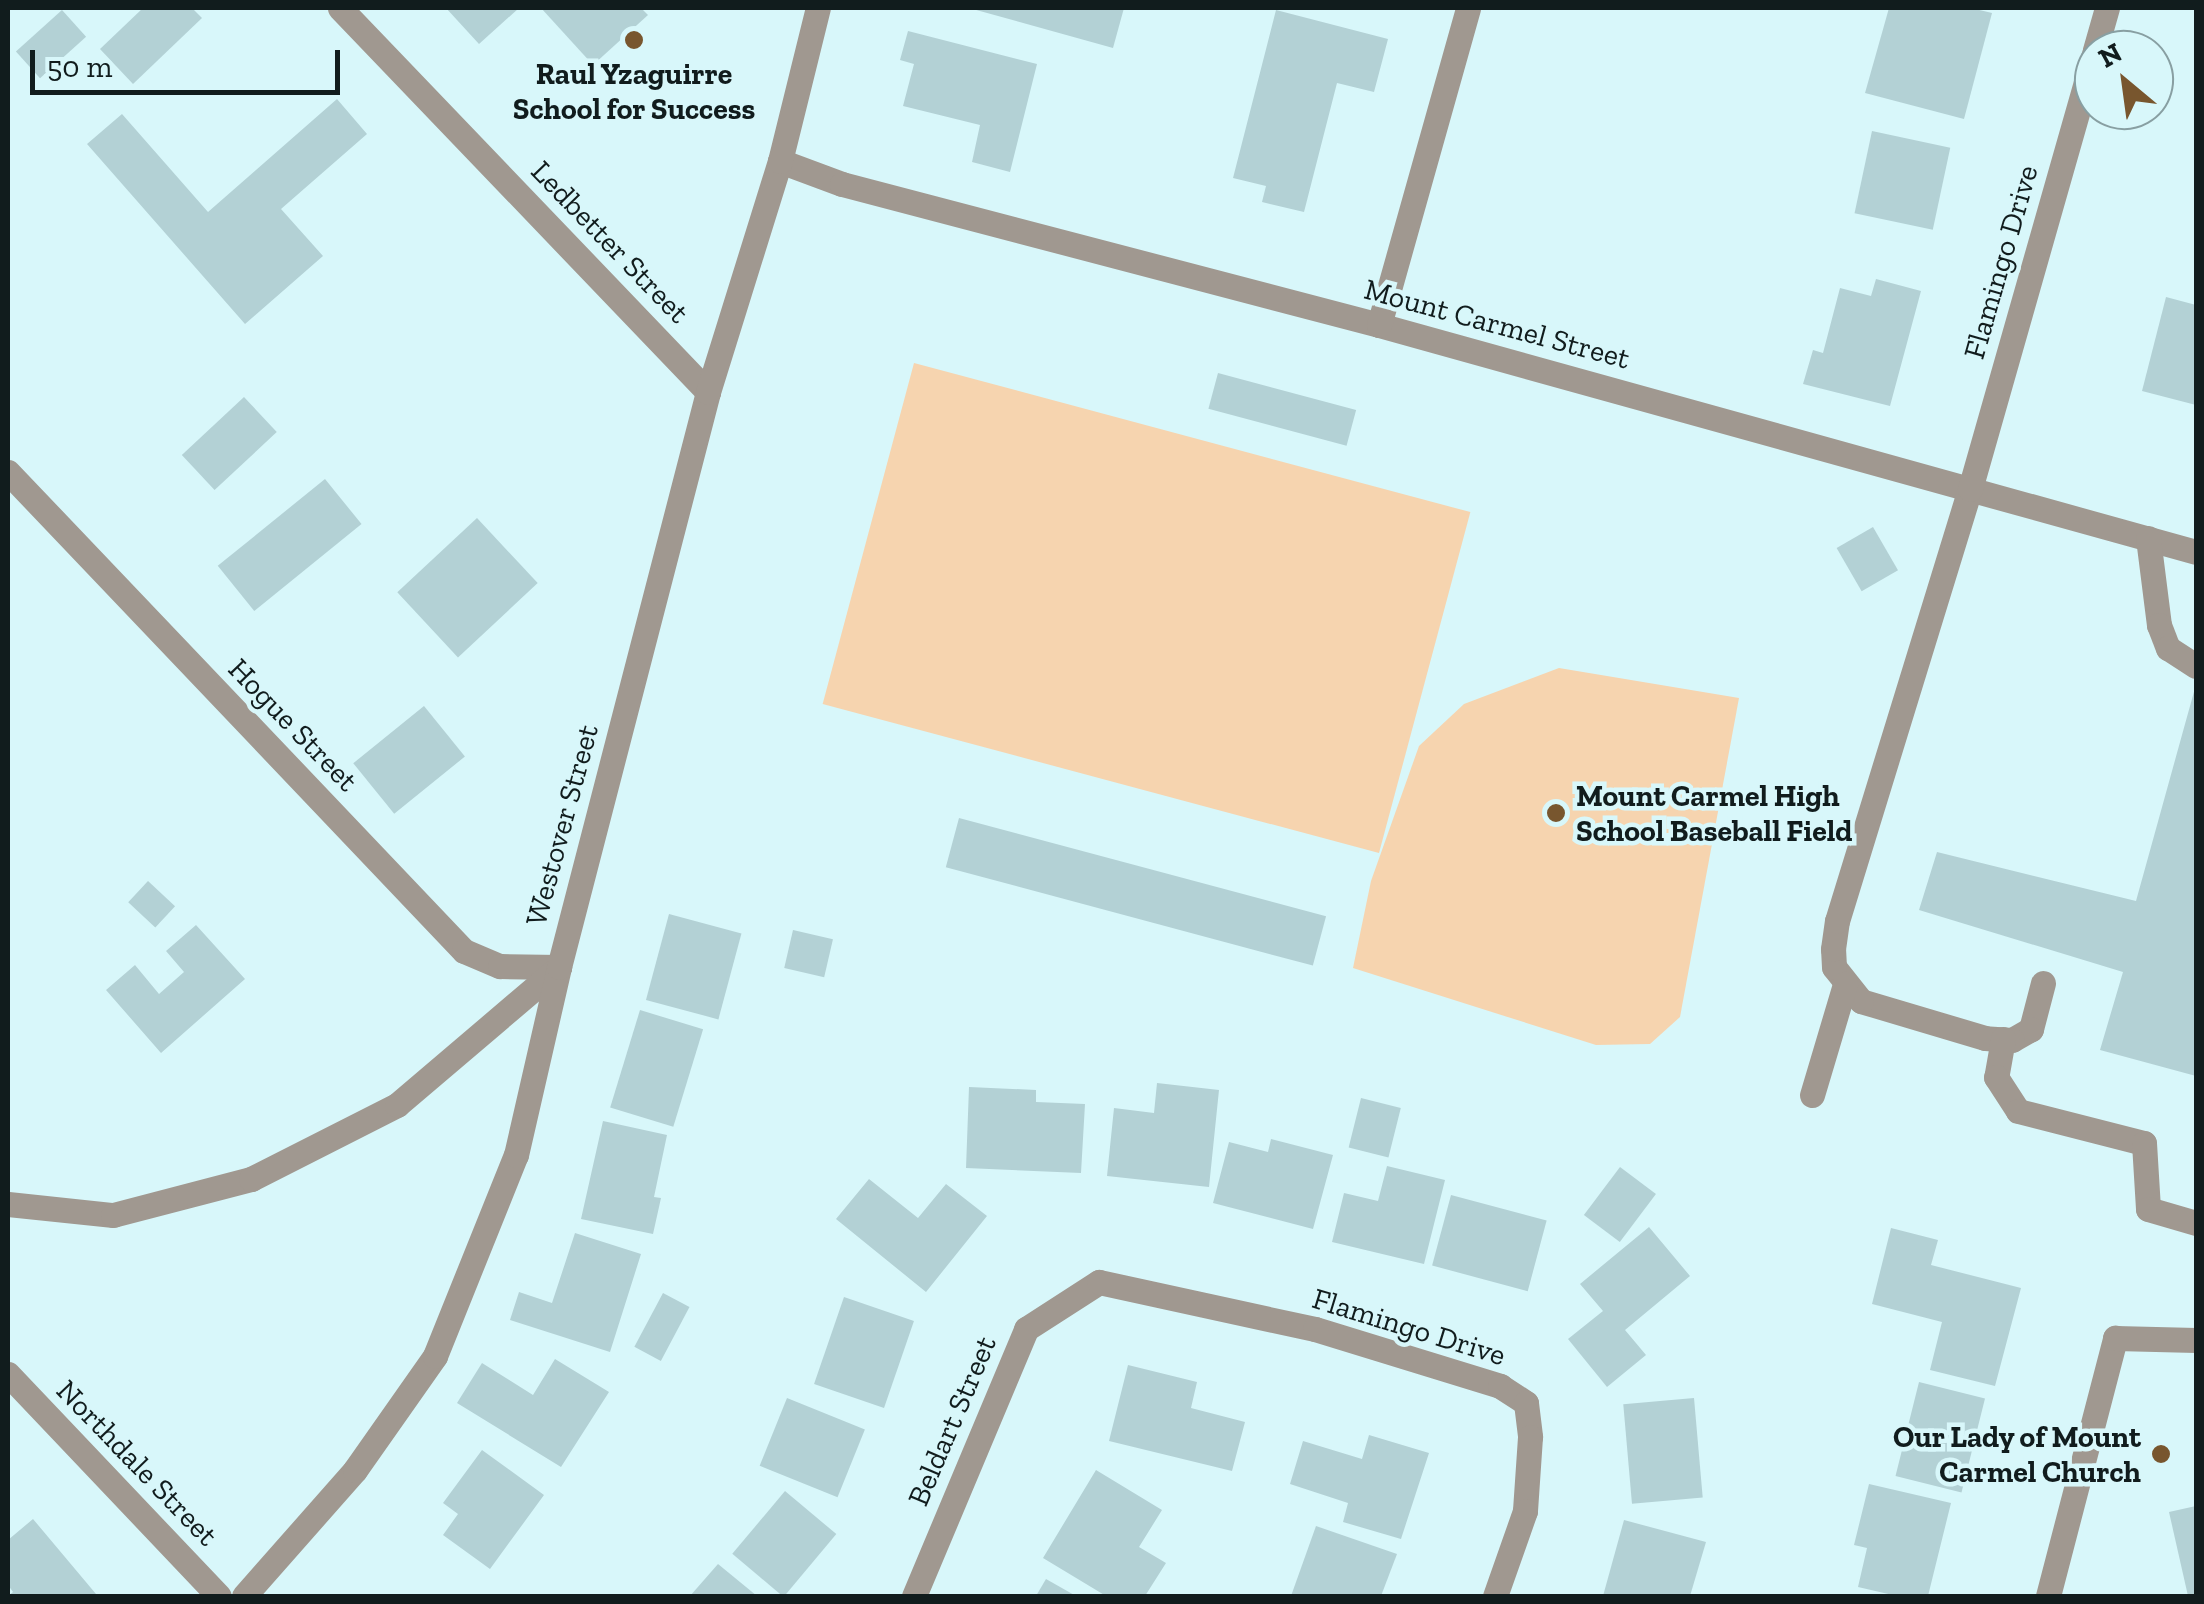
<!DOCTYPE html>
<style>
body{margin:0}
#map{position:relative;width:2204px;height:1604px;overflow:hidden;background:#d8f7fa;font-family:"Zilla Slab",serif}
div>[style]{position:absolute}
.green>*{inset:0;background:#f6d4af;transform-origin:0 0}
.building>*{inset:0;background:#b3d1d5;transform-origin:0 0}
.minor>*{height:25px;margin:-12.5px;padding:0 12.5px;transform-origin:12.5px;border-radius:12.5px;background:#a09890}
.dots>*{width:28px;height:28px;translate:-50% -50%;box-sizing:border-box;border:5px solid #d8f7fa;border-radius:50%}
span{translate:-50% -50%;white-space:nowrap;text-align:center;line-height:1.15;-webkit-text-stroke:9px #d8f7fa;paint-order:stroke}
.poi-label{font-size:30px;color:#111c1d;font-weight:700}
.left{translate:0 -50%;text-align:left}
.right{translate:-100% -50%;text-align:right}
.street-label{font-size:30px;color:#111c1d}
.frame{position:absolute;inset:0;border:10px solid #111c1d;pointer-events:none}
.north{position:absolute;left:2074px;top:30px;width:100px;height:100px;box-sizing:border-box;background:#d8f7fa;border:2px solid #889fa2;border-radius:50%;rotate:331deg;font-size:28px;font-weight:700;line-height:40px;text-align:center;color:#111c1d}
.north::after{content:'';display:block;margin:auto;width:35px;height:45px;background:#78562e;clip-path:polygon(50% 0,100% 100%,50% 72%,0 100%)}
.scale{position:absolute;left:30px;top:50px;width:310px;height:45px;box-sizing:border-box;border:5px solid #111c1d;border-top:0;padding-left:12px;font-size:30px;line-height:35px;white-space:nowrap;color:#111c1d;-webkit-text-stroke:8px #d8f7fa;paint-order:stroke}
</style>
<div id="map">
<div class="green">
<div style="left:914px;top:363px;width:576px;height:353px;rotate:15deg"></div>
<div style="clip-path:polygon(1559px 668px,1739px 698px,1680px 1017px,1650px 1044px,1596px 1045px,1353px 968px,1371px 881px,1419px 746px,1464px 704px)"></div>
</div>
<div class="building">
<div style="clip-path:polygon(143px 8px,192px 8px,202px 18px,133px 84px,100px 49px)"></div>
<div style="clip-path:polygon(446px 8px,519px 8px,479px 44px)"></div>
<div style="clip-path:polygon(541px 8px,641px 8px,648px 15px,593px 65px)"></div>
<div style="clip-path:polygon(969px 8px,1124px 8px,1113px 48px)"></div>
<div style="clip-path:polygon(1889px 8px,1971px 8px,1992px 13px,1964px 119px,1865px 93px)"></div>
<div style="left:62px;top:10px;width:36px;height:62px;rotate:48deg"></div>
<div style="clip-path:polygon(1276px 10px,1388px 39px,1374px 92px,1337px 83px,1304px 212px,1262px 202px,1266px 186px,1233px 178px)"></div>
<div style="clip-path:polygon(908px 31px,1037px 64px,1010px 172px,972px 162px,980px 125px,903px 106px,914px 64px,900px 60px)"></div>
<div style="clip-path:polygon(337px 99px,367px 134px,281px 209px,323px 256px,245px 324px,87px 144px,122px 114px,208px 212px)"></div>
<div style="left:1872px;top:131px;width:80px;height:84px;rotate:12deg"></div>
<div style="clip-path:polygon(1876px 279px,1921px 291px,1890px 406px,1803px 384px,1813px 350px,1823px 353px,1840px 288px,1871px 296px)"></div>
<div style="clip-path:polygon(2166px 297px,2196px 305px,2196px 405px,2142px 391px)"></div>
<div style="left:1218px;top:373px;width:143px;height:37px;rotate:15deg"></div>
<div style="left:244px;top:397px;width:48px;height:85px;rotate:47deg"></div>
<div style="left:325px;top:479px;width:58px;height:138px;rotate:51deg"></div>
<div style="left:477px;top:518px;width:89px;height:109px;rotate:47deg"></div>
<div style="left:1873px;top:527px;width:50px;height:42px;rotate:60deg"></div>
<div style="clip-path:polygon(2195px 688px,2196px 688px,2196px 1076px,2100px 1050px,2123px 972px,1919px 910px,1937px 852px,2136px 901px)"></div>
<div style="left:424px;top:706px;width:65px;height:91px;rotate:51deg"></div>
<div style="left:959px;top:818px;width:380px;height:51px;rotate:15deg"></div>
<div style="left:148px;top:881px;width:37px;height:29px;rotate:43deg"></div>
<div style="left:669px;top:914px;width:75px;height:89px;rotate:15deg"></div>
<div style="clip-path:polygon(196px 925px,245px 979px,161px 1053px,106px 990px,135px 965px,159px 994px,184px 972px,166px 951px)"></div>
<div style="left:793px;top:930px;width:41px;height:39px;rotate:13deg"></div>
<div style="left:640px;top:1010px;width:66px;height:102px;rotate:17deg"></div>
<div style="clip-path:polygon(1157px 1083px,1219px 1090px,1209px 1187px,1107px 1176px,1114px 1108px,1154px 1113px)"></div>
<div style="clip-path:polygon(969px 1087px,1036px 1090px,1036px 1102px,1085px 1104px,1081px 1173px,966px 1168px)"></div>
<div style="left:1361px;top:1098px;width:41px;height:51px;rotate:14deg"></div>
<div style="clip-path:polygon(603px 1121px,667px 1135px,654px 1197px,661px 1198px,653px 1234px,581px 1219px)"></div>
<div style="clip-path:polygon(1271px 1139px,1333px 1155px,1313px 1229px,1213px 1203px,1229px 1142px,1268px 1152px)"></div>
<div style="clip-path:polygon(1387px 1166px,1445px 1180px,1424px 1264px,1332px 1242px,1344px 1193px,1378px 1201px)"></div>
<div style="left:1620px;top:1167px;width:45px;height:60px;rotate:37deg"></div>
<div style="clip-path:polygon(869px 1179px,918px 1218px,946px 1184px,987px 1216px,926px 1292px,836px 1219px)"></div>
<div style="left:1451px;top:1195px;width:99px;height:73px;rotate:15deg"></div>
<div style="clip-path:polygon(1649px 1227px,1690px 1276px,1625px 1330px,1646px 1355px,1607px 1387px,1568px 1339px,1603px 1311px,1580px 1284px)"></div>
<div style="clip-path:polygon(1891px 1228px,1938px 1240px,1931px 1265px,2021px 1288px,1995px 1386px,1930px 1370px,1942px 1322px,1872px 1304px)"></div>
<div style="clip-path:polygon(575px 1233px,641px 1254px,610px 1352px,510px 1320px,519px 1292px,552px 1303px)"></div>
<div style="left:663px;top:1293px;width:30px;height:61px;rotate:28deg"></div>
<div style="left:844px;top:1297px;width:74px;height:92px;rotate:19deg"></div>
<div style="clip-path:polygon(555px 1359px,609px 1392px,561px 1467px,457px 1403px,482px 1363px,533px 1395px)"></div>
<div style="clip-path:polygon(1128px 1365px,1197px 1382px,1191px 1408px,1245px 1422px,1232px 1471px,1109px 1441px)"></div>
<div style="left:1919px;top:1382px;width:68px;height:97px;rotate:14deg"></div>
<div style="left:787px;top:1398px;width:84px;height:73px;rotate:22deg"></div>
<div style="left:1694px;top:1398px;width:100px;height:71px;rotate:85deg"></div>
<div style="clip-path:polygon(1369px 1435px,1429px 1453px,1401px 1539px,1343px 1522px,1348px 1503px,1290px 1484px,1303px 1441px,1362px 1459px)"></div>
<div style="clip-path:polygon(482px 1450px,544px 1495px,490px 1569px,443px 1535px,458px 1514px,443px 1503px)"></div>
<div style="clip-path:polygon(1096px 1470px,1162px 1510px,1139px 1547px,1166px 1563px,1145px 1596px,1106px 1596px,1043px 1558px)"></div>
<div style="clip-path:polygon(1869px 1484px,1951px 1503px,1928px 1596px,1897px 1596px,1858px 1587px,1867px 1548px,1854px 1545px)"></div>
<div style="left:785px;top:1491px;width:67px;height:82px;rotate:40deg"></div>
<div style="clip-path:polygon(2196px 1506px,2196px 1596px,2188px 1596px,2169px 1512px)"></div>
<div style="clip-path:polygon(33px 1519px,96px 1594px,92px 1596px,8px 1596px,13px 1592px,8px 1585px,8px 1540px)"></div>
<div style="clip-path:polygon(1624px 1520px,1706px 1542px,1690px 1596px,1603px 1596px)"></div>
<div style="clip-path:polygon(1316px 1526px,1397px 1554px,1381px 1596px,1291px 1596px)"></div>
<div style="clip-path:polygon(718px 1564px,757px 1596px,690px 1596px)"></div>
<div style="clip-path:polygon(1046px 1579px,1076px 1596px,1036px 1596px)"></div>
</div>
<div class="minor">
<div style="left:340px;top:8px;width:532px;rotate:46.22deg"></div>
<div style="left:2095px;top:50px;width:44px;rotate:-74.1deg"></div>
<div style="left:780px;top:161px;width:66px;rotate:20.4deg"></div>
<div style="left:842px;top:184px;width:555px;rotate:14.71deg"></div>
<div style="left:1379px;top:325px;width:848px;rotate:15.53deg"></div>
<div style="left:1379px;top:325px;width:329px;rotate:-74.3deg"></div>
<div style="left:8px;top:472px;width:661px;rotate:46.41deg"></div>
<div style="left:464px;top:951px;width:39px;rotate:23deg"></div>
<div style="left:500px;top:966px;width:59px;rotate:1deg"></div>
<div style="left:2148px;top:538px;width:88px;rotate:82.8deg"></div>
<div style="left:2159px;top:625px;width:25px;rotate:69deg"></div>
<div style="left:2168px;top:648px;width:33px;rotate:33deg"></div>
<div style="left:2043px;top:983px;width:48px;rotate:104.6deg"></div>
<div style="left:2031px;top:1029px;width:22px;rotate:150deg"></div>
<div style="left:2012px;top:1040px;width:27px;rotate:-176deg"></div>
<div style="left:1985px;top:1038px;width:129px;rotate:-163.4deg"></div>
<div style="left:1861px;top:1001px;width:43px;rotate:-128.5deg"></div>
<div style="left:1834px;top:967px;width:18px;rotate:-93deg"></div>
<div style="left:1833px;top:949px;width:28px;rotate:-82deg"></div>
<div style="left:1837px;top:921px;width:452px;rotate:-72.9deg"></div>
<div style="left:1970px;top:489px;width:453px;rotate:-74.1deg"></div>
<div style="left:2003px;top:1039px;width:39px;rotate:100deg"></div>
<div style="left:1996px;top:1077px;width:40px;rotate:57.1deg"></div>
<div style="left:2018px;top:1111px;width:130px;rotate:14.3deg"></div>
<div style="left:2144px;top:1143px;width:66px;rotate:86.5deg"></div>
<div style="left:2148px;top:1209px;width:50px;rotate:16.3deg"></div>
<div style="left:1812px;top:1095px;width:116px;rotate:-73.4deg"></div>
<div style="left:8px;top:1204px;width:106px;rotate:6deg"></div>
<div style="left:113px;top:1215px;width:143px;rotate:-14.6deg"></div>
<div style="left:251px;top:1179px;width:164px;rotate:-26.9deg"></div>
<div style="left:397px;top:1105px;width:213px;rotate:-40.4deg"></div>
<div style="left:8px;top:1374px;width:306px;rotate:46.5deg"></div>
<div style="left:244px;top:1596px;width:168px;rotate:-48.6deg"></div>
<div style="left:355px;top:1470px;width:139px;rotate:-54.9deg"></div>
<div style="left:435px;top:1356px;width:217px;rotate:-68.1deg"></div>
<div style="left:516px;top:1155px;width:193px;rotate:-77.1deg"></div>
<div style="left:559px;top:967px;width:594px;rotate:-75.47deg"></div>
<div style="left:708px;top:392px;width:242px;rotate:-72.7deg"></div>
<div style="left:780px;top:161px;width:158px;rotate:-76.1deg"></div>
<div style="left:914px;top:1596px;width:290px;rotate:-67.2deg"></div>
<div style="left:1026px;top:1329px;width:87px;rotate:-32.8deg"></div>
<div style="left:1099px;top:1282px;width:221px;rotate:12.3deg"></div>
<div style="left:1315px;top:1329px;width:194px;rotate:17.1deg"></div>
<div style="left:1500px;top:1386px;width:31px;rotate:33deg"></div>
<div style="left:1526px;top:1403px;width:34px;rotate:83deg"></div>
<div style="left:1530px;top:1437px;width:74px;rotate:93.9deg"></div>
<div style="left:1525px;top:1511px;width:90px;rotate:109.4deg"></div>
<div style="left:2048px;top:1596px;width:267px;rotate:-75.4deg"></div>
<div style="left:2115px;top:1338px;width:81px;rotate:1.4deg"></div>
</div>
<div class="dots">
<div style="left:634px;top:40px;background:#78562e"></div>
<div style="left:1556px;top:813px;background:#78562e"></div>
<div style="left:2161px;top:1454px;background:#78562e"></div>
</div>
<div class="poi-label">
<span style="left:634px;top:91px">Raul Yzaguirre<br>School for Success</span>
<span class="left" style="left:1576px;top:813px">Mount Carmel High<br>School Baseball Field</span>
<span class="right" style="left:2141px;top:1454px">Our Lady of Mount<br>Carmel Church</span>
</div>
<div class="street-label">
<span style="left:610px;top:242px;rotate:46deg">Ledbetter Street</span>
<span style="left:2001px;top:262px;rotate:-74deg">Flamingo Drive</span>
<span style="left:1497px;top:324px;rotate:15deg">Mount Carmel Street</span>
<span style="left:293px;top:725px;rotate:46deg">Hogue Street</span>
<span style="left:562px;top:825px;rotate:-75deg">Westover Street</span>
<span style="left:1409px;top:1327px;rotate:17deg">Flamingo Drive</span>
<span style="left:952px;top:1421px;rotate:-67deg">Beldart Street</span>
<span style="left:137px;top:1463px;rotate:46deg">Northdale Street</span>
</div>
<div class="frame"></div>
<div class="north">N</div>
<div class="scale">50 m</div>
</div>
